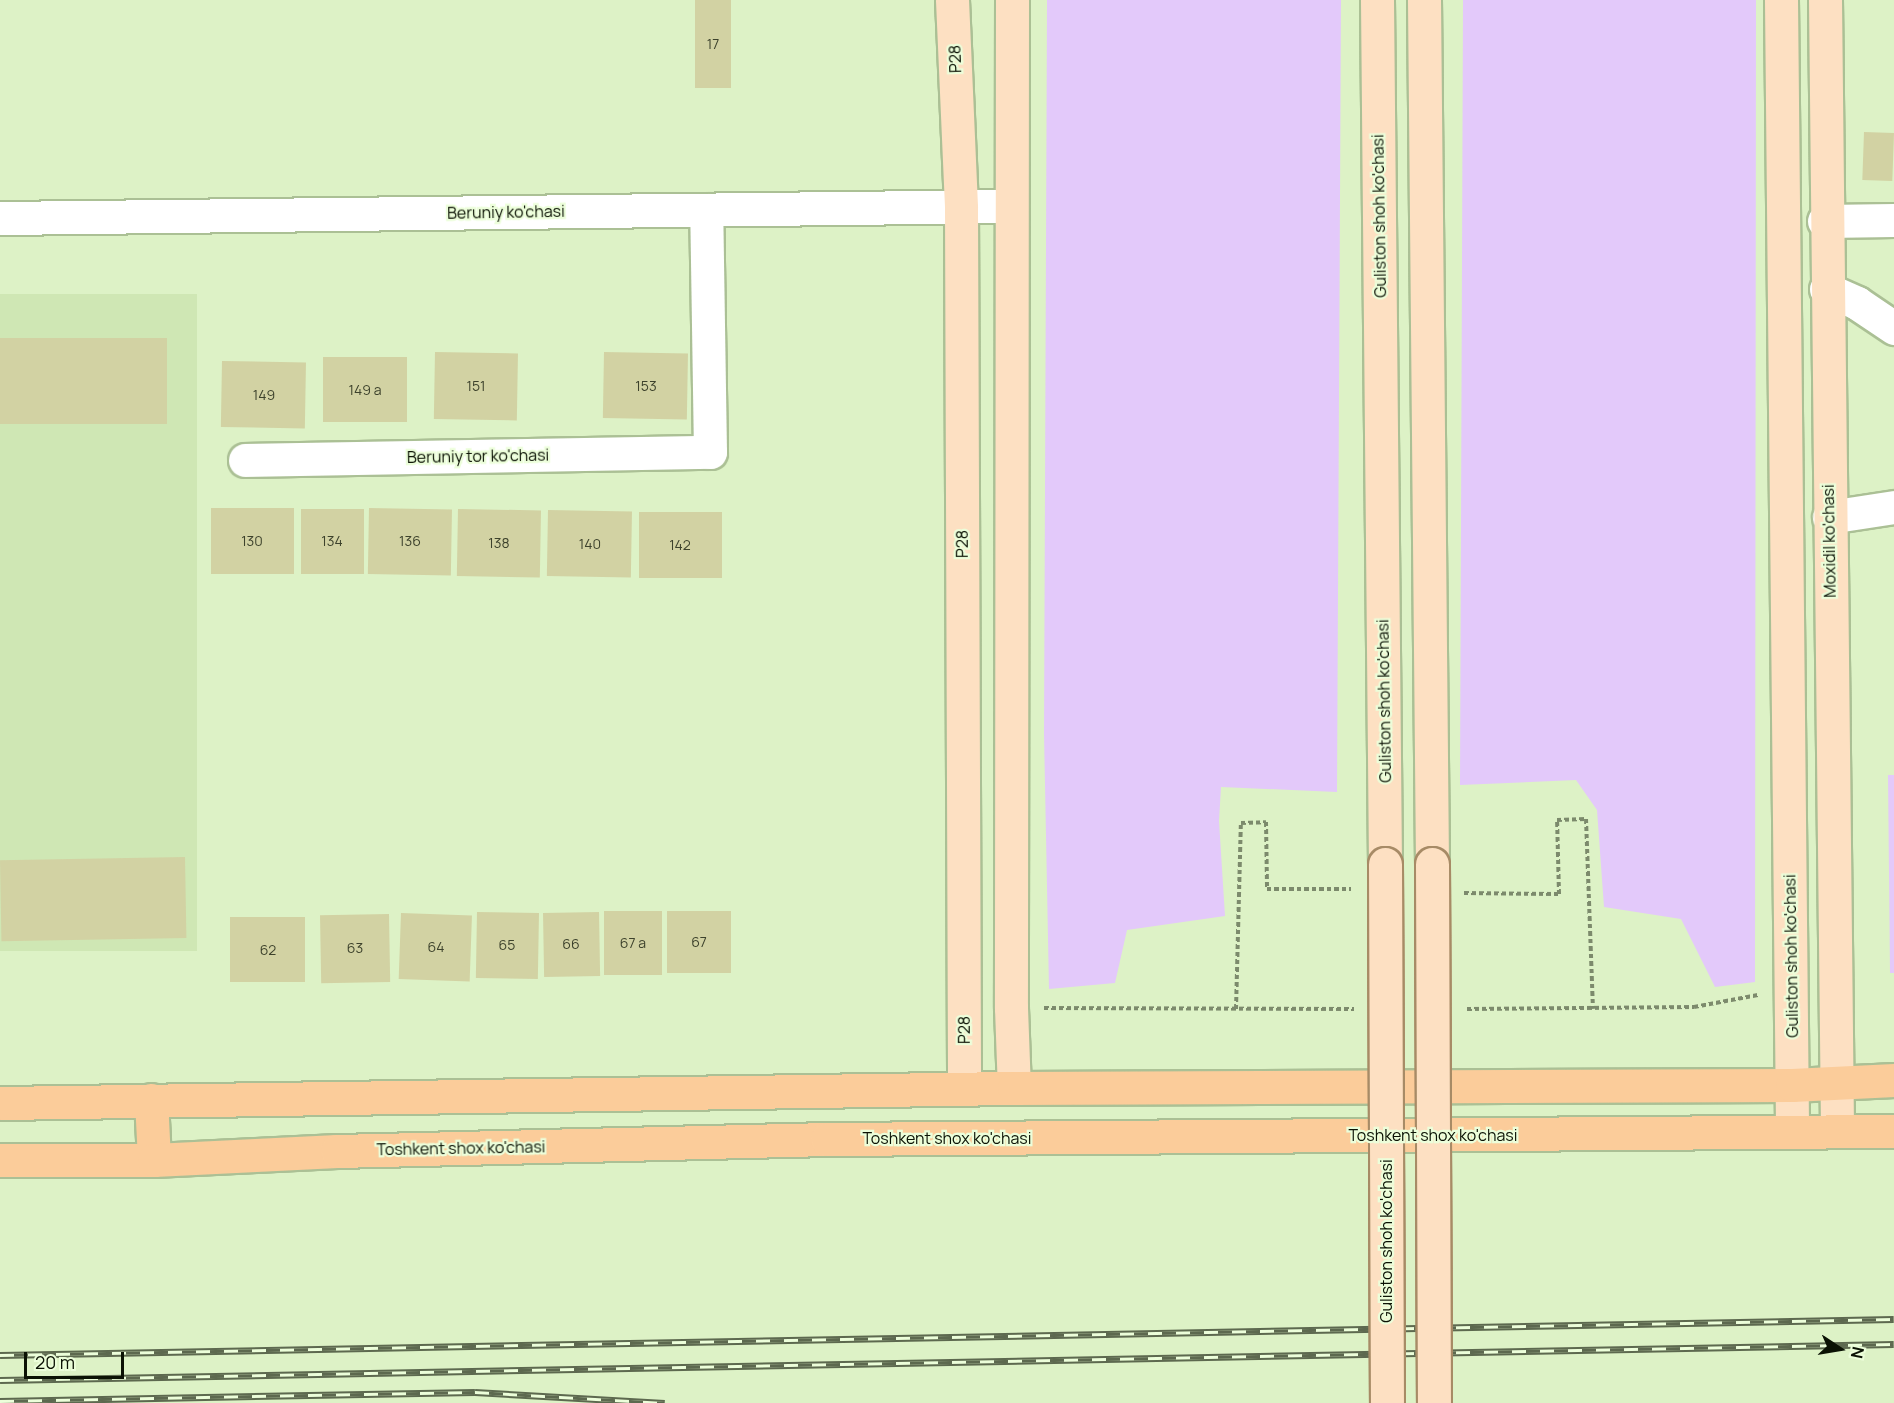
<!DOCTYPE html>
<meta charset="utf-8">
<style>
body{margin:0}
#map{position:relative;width:1894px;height:1403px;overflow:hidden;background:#ddf2c6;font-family:Manrope,sans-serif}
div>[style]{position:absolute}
.built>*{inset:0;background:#cfe7b4;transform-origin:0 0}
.green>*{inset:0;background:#e3c9fa}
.building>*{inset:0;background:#d2d2a3;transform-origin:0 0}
.path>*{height:4px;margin-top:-2px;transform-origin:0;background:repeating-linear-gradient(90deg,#7c8a6c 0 4.5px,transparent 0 7.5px)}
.roads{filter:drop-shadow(2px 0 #abc095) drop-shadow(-2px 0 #abc095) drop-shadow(0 2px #abc095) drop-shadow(0 -2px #abc095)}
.minor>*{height:33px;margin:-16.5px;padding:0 16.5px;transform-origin:16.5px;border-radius:16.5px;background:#fff}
.major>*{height:33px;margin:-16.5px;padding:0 16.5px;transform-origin:16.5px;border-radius:16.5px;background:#fde0c2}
.highway>*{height:33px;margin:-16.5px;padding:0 16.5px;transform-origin:16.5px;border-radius:16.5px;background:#fbcc9a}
.rail>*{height:7px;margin-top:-3.5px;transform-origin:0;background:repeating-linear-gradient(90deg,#ecfeda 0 14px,#5d694f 0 28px);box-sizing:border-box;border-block:2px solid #5d694f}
.bridges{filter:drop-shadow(2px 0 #a78b66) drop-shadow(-2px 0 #a78b66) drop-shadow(0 2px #a78b66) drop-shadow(0 -2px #a78b66)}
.major-bridge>*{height:33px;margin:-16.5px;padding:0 16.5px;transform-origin:16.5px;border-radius:16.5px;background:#fde0c2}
span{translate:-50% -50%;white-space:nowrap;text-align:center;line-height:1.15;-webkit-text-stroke:4.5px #ecfeda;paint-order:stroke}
.number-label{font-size:14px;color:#3d422c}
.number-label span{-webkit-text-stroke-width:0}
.street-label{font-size:16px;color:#0b1204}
.north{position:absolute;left:1810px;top:1319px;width:60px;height:60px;-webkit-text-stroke:4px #ecfeda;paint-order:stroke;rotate:102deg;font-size:16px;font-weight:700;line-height:24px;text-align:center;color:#0b1204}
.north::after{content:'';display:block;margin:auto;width:21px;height:27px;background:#0b1204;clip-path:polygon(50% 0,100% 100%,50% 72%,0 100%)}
.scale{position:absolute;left:24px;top:1352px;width:100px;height:27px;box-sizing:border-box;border:3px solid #0b1204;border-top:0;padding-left:8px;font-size:18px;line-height:21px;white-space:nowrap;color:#0b1204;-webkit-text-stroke:4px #ecfeda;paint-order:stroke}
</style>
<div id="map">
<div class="built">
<div style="left:197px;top:294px;width:657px;height:197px;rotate:90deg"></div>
</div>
<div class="green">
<div style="clip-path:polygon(1047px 0,1341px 0,1337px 792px,1221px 787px,1219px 821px,1225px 916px,1127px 930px,1115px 983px,1049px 989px,1044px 734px)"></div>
<div style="clip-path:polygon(1463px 0,1756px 0,1755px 982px,1715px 987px,1681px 919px,1604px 907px,1597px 810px,1576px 780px,1460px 785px)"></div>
<div style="clip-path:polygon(1888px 775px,1894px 775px,1894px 973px,1890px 973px)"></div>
</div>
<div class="building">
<div style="left:695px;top:0;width:36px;height:88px"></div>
<div style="left:1864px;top:132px;width:30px;height:48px;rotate:2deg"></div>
<div style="left:167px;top:338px;width:86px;height:167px;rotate:90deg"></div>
<div style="left:435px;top:352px;width:83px;height:67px;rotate:1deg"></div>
<div style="left:604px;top:352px;width:84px;height:66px;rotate:1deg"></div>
<div style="left:323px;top:357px;width:84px;height:65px"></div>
<div style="left:222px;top:361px;width:84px;height:66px;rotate:1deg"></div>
<div style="left:211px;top:508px;width:83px;height:66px"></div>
<div style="left:369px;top:508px;width:83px;height:66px;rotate:1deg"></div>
<div style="left:301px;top:509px;width:63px;height:65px"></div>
<div style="left:458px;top:509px;width:83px;height:67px;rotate:1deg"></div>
<div style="left:548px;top:510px;width:84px;height:66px;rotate:1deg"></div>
<div style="left:639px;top:512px;width:83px;height:66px"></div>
<div style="left:185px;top:857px;width:81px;height:185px;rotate:89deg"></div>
<div style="left:604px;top:911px;width:58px;height:64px"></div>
<div style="left:667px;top:911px;width:64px;height:62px"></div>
<div style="left:477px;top:912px;width:62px;height:66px;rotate:1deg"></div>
<div style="left:599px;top:912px;width:64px;height:56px;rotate:89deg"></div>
<div style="left:401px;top:913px;width:71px;height:66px;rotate:2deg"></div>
<div style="left:389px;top:914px;width:68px;height:69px;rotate:89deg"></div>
<div style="left:305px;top:917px;width:65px;height:75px;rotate:90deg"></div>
</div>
<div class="path">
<div style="left:1464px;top:893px;width:95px;rotate:0.6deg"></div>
<div style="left:1559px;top:894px;width:74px;rotate:-91.5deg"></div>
<div style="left:1557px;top:820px;width:29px;rotate:-2deg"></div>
<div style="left:1586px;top:819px;width:190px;rotate:87.9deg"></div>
<div style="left:1044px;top:1008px;width:310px;rotate:0.2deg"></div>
<div style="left:1236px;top:1009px;width:186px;rotate:-88.5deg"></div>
<div style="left:1241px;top:823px;width:25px;rotate:-2deg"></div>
<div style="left:1266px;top:822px;width:67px;rotate:89.1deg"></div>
<div style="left:1267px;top:889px;width:84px"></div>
<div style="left:1467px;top:1009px;width:227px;rotate:-0.5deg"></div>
<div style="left:1694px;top:1007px;width:65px;rotate:-10.6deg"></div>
</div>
<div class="roads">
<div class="minor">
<div style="left:0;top:218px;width:1011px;rotate:-0.68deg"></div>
<div style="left:1824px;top:221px;width:70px;rotate:-0.8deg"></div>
<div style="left:1826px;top:289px;width:34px;rotate:24deg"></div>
<div style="left:1857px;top:303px;width:45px;rotate:34deg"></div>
<div style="left:245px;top:460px;width:465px;rotate:-1deg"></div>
<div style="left:710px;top:452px;width:242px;rotate:-90.9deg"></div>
<div style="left:1829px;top:517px;width:66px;rotate:-8.7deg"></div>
</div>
<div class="major">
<div style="left:952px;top:0;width:208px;rotate:87.5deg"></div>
<div style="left:961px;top:208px;width:881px;rotate:89.8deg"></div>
<div style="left:1012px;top:0;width:1008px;rotate:90.06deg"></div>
<div style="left:1011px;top:1008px;width:80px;rotate:87.9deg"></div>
<div style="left:1377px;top:0;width:864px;rotate:89.47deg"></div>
<div style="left:1424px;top:0;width:864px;rotate:89.47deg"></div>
<div style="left:1781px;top:0;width:1132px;rotate:89.44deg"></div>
<div style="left:1825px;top:0;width:1131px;rotate:89.39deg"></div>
</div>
<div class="highway">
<div style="left:151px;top:1100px;width:60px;rotate:87.1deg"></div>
<div style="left:0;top:1103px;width:1014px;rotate:-0.85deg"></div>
<div style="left:1014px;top:1088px;width:778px;rotate:-0.22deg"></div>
<div style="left:1792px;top:1085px;width:102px;rotate:-2.8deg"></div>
<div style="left:0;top:1160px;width:154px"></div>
<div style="left:154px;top:1160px;width:183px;rotate:-2.8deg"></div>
<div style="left:337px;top:1151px;width:490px;rotate:-1.4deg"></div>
<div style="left:827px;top:1139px;width:1067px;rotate:-0.43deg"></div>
</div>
</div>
<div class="rail">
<div style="left:0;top:1355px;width:1894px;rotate:-1.09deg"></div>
<div style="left:0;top:1380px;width:1894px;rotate:-1.09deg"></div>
<div style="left:0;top:1401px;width:475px;rotate:-1.1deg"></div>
<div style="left:475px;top:1392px;width:190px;rotate:3.3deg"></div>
</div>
<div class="bridges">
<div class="major-bridge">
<div style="left:1385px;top:864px;width:539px;rotate:89.79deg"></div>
<div style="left:1432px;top:864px;width:539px;rotate:89.79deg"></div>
</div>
</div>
<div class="number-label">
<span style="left:713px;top:44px">17</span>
<span style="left:476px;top:386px">151</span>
<span style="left:646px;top:386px">153</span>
<span style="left:365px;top:390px">149 а</span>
<span style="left:264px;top:395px">149</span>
<span style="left:252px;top:541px">130</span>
<span style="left:332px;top:541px">134</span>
<span style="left:410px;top:541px">136</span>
<span style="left:499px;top:543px">138</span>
<span style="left:590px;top:544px">140</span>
<span style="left:680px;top:545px">142</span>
<span style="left:699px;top:942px">67</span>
<span style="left:633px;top:943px">67 а</span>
<span style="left:571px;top:944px">66</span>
<span style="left:507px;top:945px">65</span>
<span style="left:436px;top:947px">64</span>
<span style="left:355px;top:948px">63</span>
<span style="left:268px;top:950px">62</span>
</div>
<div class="street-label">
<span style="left:955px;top:59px;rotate:-92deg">Р28</span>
<span style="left:506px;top:212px;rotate:-1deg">Beruniy ko'chasi</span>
<span style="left:1379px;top:216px;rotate:-91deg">Guliston shoh ko'chasi</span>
<span style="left:478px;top:456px;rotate:-1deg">Beruniy tor ko'chasi</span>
<span style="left:1829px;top:541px;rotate:-91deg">Moxidil ko'chasi</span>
<span style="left:962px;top:544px;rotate:-90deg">Р28</span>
<span style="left:1384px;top:701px;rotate:-91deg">Guliston shoh ko'chasi</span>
<span style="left:1791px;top:956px;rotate:-91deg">Guliston shoh ko'chasi</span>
<span style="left:964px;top:1030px;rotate:-90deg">Р28</span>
<span style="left:1433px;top:1135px">Toshkent shox ko'chasi</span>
<span style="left:947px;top:1138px">Toshkent shox ko'chasi</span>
<span style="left:461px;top:1148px;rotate:-1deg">Toshkent shox ko'chasi</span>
<span style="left:1386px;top:1241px;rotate:-90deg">Guliston shoh ko'chasi</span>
</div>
<div class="north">N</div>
<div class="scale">20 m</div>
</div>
